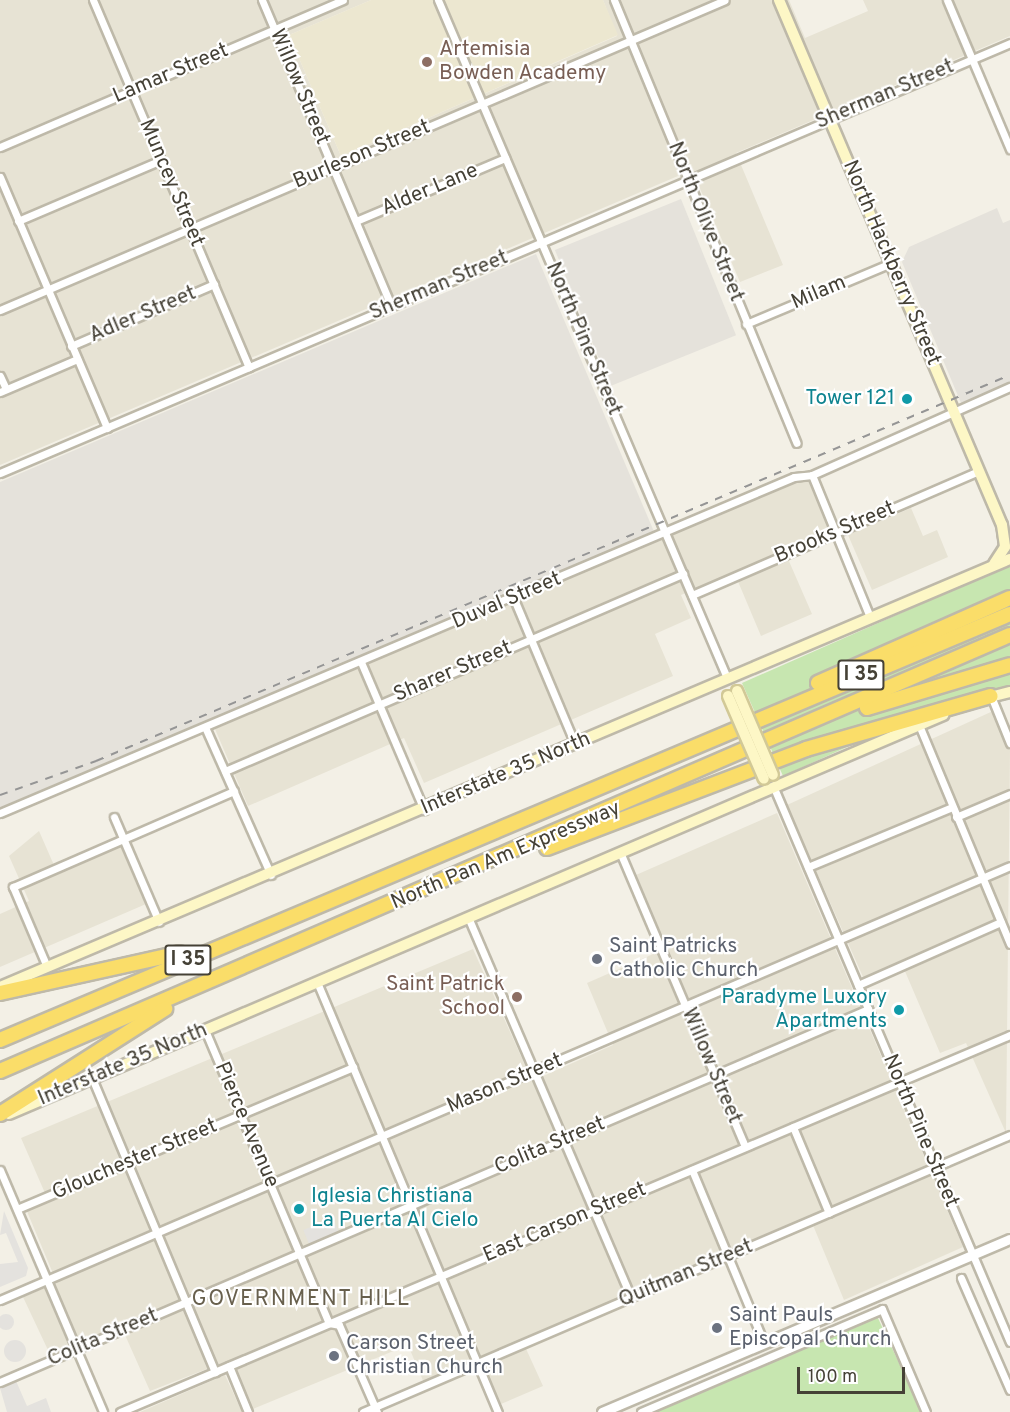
<!DOCTYPE html>
<style>
body{margin:0}
#map{position:relative;width:1010px;height:1412px;overflow:hidden;background:#f3f0e6;font-family:Overpass,sans-serif}
div>[style]{position:absolute}
.residential>*{inset:0;background:#e7e3d4}
.industrial>*{inset:0;background:#e5e2db;transform-origin:0 0}
.education>*{inset:0;background:#ece7d0}
.green>*{inset:0;background:#c7e6b0}
.parking>*{inset:0;background:#e4e2de;transform-origin:0 0}
.round{border-radius:50%}
.roads{filter:drop-shadow(2px 0 #beb9a9) drop-shadow(-2px 0 #beb9a9) drop-shadow(0 2px #beb9a9) drop-shadow(0 -2px #beb9a9)}
.minor>*{height:7px;margin:-3.5px;padding:0 3.5px;transform-origin:3.5px;border-radius:3.5px;background:#fff}
.tertiary>*{height:9px;margin:-4.5px;padding:0 4.5px;transform-origin:4.5px;border-radius:4.5px;background:#fff}
.secondary>*{height:10px;margin:-5px;padding:0 5px;transform-origin:5px;border-radius:5px;background:#fdf7c6}
.motorway>*{height:14px;margin:-7px;padding:0 7px;transform-origin:7px;border-radius:7px;background:#fadd69}
.rail>*{height:2px;margin-top:-1px;transform-origin:0;background:repeating-linear-gradient(90deg,#959595 0 8px,transparent 0 16px)}
.bridges{filter:drop-shadow(2px 0 #d2c997) drop-shadow(-2px 0 #d2c997) drop-shadow(0 2px #d2c997) drop-shadow(0 -2px #d2c997)}
.secondary-bridge>*{height:10px;margin:-5px;padding:0 5px;transform-origin:5px;border-radius:5px;background:#fdf7c6}
.dots>*{width:16px;height:16px;translate:-50% -50%;box-sizing:border-box;border:3px solid #fff;border-radius:50%}
span{translate:-50% -50%;white-space:nowrap;text-align:center;line-height:1.15;-webkit-text-stroke:4.5px #fff;paint-order:stroke}
.shield-label span{padding:2px 4px;background:#fff;border:2px solid;border-radius:4px;-webkit-text-stroke-width:0}
.shield-label{font-size:20px;color:#454136;font-weight:700}
.education-label{font-size:21px;color:#785e54}
.left{translate:0 -50%;text-align:left}
.right{translate:-100% -50%;text-align:right}
.street-label{font-size:21px;color:#454136}
.culture-label{font-size:21px;color:#0d838f}
.worship-label{font-size:21px;color:#5b616d}
.neighbourhood-label{font-size:22px;color:#68604d;letter-spacing:1.5px}
.scale{position:absolute;left:797px;top:1367px;width:108px;height:27px;box-sizing:border-box;border:3px solid #454136;border-top:0;padding-left:8px;font-size:18px;line-height:21px;white-space:nowrap;color:#454136;-webkit-text-stroke:4px #fff;paint-order:stroke}
</style>
<div id="map">
<div class="residential">
<div style="clip-path:polygon(0 0,371px 0,289px 35px,341px 156px,617px 36px,603px 0,789px 0,805px 38px,868px 11px,863px 0,1010px 0,1010px 36px,736px 153px,783px 265px,740px 282px,692px 170px,0 465px)"></div>
<div style="clip-path:polygon(806px 475px,830px 533px,785px 552px,812px 614px,761px 636px,734px 572px,681px 595px,691px 618px,655px 634px,673px 676px,424px 783px,404px 738px,248px 806px,215px 729px)"></div>
<div style="clip-path:polygon(911px 508px,923px 536px,937px 530px,948px 557px,872px 590px,848px 535px)"></div>
<div style="clip-path:polygon(993px 711px,1010px 750px,1006px 1133px,966px 1043px,940px 1053px,904px 969px,867px 986px,787px 805px)"></div>
<div style="clip-path:polygon(777px 813px,963px 1247px,844px 1300px,810px 1218px,522px 1340px,543px 1386px,501px 1404px,481px 1359px,424px 1383px,408px 1345px,253px 1409px,230px 1360px,150px 1391px,125px 1335px,55px 1365px,23px 1297px,57px 1283px,26px 1209px,48px 1200px,21px 1138px,473px 949px,532px 1081px,613px 1045px,587px 983px,667px 948px,636px 875px)"></div>
<div style="clip-path:polygon(39px 831px,57px 872px,120px 845px,146px 904px,0 967px,0 914px,29px 901px,9px 856px)"></div>
<div style="clip-path:polygon(225px 1375px,242px 1412px,140px 1412px)"></div>
</div>
<div class="industrial">
<div style="left:681px;top:199px;width:147px;height:136px;rotate:68deg"></div>
<div style="clip-path:polygon(997px 208px,1003px 223px,1010px 220px,1010px 383px,961px 403px,902px 262px,909px 247px)"></div>
<div style="clip-path:polygon(536px 254px,655px 534px,0 810px,0 482px)"></div>
</div>
<div class="education">
<div style="clip-path:polygon(371px 0,603px 0,618px 35px,341px 156px,289px 35px)"></div>
</div>
<div class="green">
<div style="clip-path:polygon(1010px 565px,1010px 687px,887px 729px,783px 776px,742px 683px)"></div>
<div style="clip-path:polygon(877px 1316px,922px 1412px,653px 1412px,869px 1318px)"></div>
</div>
<div class="parking">
<div style="clip-path:polygon(4px 1211px,28px 1268px,26px 1276px,0 1287px,0 1264px,18px 1262px,6px 1233px,0 1235px)"></div>
<div style="left:333px;top:1218px;width:16px;height:32px;rotate:68deg"></div>
<div class="round" style="left:-2px;top:1314px;width:16px;height:16px"></div>
<div class="round" style="left:4px;top:1340px;width:22px;height:22px"></div>
<div style="clip-path:polygon(16px 1381px,27px 1406px,46px 1398px,51px 1412px,7px 1412px,0 1388px)"></div>
</div>
<div class="roads">
<div class="minor">
<div style="left:93px;top:0;width:399px;rotate:67deg"></div>
<div style="left:262px;top:0;width:332px;rotate:67.1deg"></div>
<div style="left:438px;top:0;width:737px;rotate:66.91deg"></div>
<div style="left:614px;top:0;width:479px;rotate:67.6deg"></div>
<div style="left:947px;top:0;width:162px;rotate:67.1deg"></div>
<div style="left:0;top:147px;width:373px;rotate:-23.2deg"></div>
<div style="left:0;top:177px;width:273px;rotate:66.9deg"></div>
<div style="left:18px;top:221px;width:155px;rotate:-23.1deg"></div>
<div style="left:356px;top:221px;width:162px;rotate:-22.9deg"></div>
<div style="left:0;top:310px;width:788px;rotate:-23.15deg"></div>
<div style="left:746px;top:324px;width:157px;rotate:-22.8deg"></div>
<div style="left:71px;top:346px;width:156px;rotate:-23.4deg"></div>
<div style="left:0;top:376px;width:14px;rotate:65deg"></div>
<div style="left:0;top:392px;width:84px;rotate:-23.2deg"></div>
<div style="left:0;top:473px;width:1098px;rotate:-23.06deg"></div>
<div style="left:812px;top:475px;width:153px;rotate:67.8deg"></div>
<div style="left:692px;top:595px;width:313px;rotate:-23.4deg"></div>
<div style="left:514px;top:599px;width:157px;rotate:67.2deg"></div>
<div style="left:361px;top:662px;width:161px;rotate:66.9deg"></div>
<div style="left:991px;top:696px;width:51px;rotate:68deg"></div>
<div style="left:919px;top:725px;width:237px;rotate:67.4deg"></div>
<div style="left:205px;top:727px;width:162px;rotate:66deg"></div>
<div style="left:225px;top:771px;width:499px;rotate:-23.3deg"></div>
<div style="left:774px;top:788px;width:602px;rotate:66.93deg"></div>
<div style="left:0;top:813px;width:862px;rotate:-22.94deg"></div>
<div style="left:794px;top:477px;width:18px;rotate:-6deg"></div>
<div style="left:812px;top:475px;width:217px;rotate:-24deg"></div>
<div style="left:114px;top:817px;width:114px;rotate:66.8deg"></div>
<div style="left:956px;top:817px;width:59px;rotate:-23.1deg"></div>
<div style="left:620px;top:852px;width:320px;rotate:67deg"></div>
<div style="left:808px;top:867px;width:156px;rotate:-22.6deg"></div>
<div style="left:468px;top:917px;width:413px;rotate:66.8deg"></div>
<div style="left:47px;top:967px;width:87px;rotate:-113deg"></div>
<div style="left:13px;top:887px;width:241px;rotate:-23.5deg"></div>
<div style="left:317px;top:982px;width:467px;rotate:67.2deg"></div>
<div style="left:858px;top:985px;width:156px;rotate:-23.8deg"></div>
<div style="left:205px;top:1030px;width:318px;rotate:67.1deg"></div>
<div style="left:329px;top:1323px;width:10px;rotate:11deg"></div>
<div style="left:339px;top:1325px;width:95px;rotate:66.4deg"></div>
<div style="left:92px;top:1078px;width:319px;rotate:67.3deg"></div>
<div style="left:793px;top:1127px;width:93px;rotate:67.3deg"></div>
<div style="left:0;top:1170px;width:263px;rotate:66.9deg"></div>
<div style="left:692px;top:1170px;width:187px;rotate:67.4deg"></div>
<div style="left:17px;top:1209px;width:365px;rotate:-22.9deg"></div>
<div style="left:961px;top:1278px;width:122px;rotate:66.4deg"></div>
<div style="left:0;top:1300px;width:1099px;rotate:-23.25deg"></div>
<div style="left:229px;top:1366px;width:50px;rotate:67.6deg"></div>
<div style="left:0;top:1382px;width:945px;rotate:-23.25deg"></div>
<div style="left:120px;top:1412px;width:967px;rotate:-22.96deg"></div>
<div style="left:363px;top:1412px;width:704px;rotate:-23.18deg"></div>
<div style="left:641px;top:1412px;width:262px;rotate:-23.1deg"></div>
<div style="left:882px;top:1309px;width:112px;rotate:66.9deg"></div>
</div>
<div class="tertiary">
<div style="left:602px;top:1412px;width:443px;rotate:-23deg"></div>
</div>
<div class="secondary">
<div style="left:779px;top:0;width:570px;rotate:66.99deg"></div>
<div style="left:1002px;top:525px;width:22px;rotate:82deg"></div>
<div style="left:1005px;top:547px;width:20px;rotate:123deg"></div>
<div style="left:986px;top:698px;width:25px;rotate:-14deg"></div>
<div style="left:0;top:987px;width:1097px;rotate:-22.97deg"></div>
<div style="left:9px;top:1114px;width:1016px;rotate:-23.13deg"></div>
</div>
<div class="motorway">
<div style="left:818px;top:683px;width:210px;rotate:-23.9deg"></div>
<div style="left:867px;top:708px;width:149px;rotate:-16.7deg"></div>
<div style="left:547px;top:848px;width:277px;rotate:-20.9deg"></div>
<div style="left:806px;top:749px;width:192px;rotate:-16deg"></div>
<div style="left:0;top:993px;width:184px;rotate:-12.5deg"></div>
<div style="left:0;top:1040px;width:1096px;rotate:-22.87deg"></div>
<div style="left:0;top:1071px;width:1100px;rotate:-23.35deg"></div>
<div style="left:0;top:1114px;width:196px;rotate:-32.5deg"></div>
</div>
</div>
<div class="rail">
<div style="left:0;top:795px;width:102px;rotate:-19.5deg"></div>
<div style="left:96px;top:761px;width:992px;rotate:-22.9deg"></div>
</div>
<div class="bridges">
<div class="secondary-bridge">
<div style="left:737px;top:691px;width:91px;rotate:66.8deg"></div>
<div style="left:728px;top:696px;width:90px;rotate:66.6deg"></div>
</div>
</div>
<div class="dots">
<div style="left:427px;top:62px;background:#8d6e63"></div>
<div style="left:907px;top:399px;background:#0f9aa8"></div>
<div style="left:597px;top:959px;background:#6b7280"></div>
<div style="left:517px;top:997px;background:#8d6e63"></div>
<div style="left:899px;top:1010px;background:#0f9aa8"></div>
<div style="left:299px;top:1209px;background:#0f9aa8"></div>
<div style="left:717px;top:1328px;background:#6b7280"></div>
<div style="left:334px;top:1356px;background:#6b7280"></div>
</div>
<div class="shield-label">
<span style="left:861px;top:675px">I 35</span>
<span style="left:188px;top:960px">I 35</span>
</div>
<div class="education-label">
<span class="left" style="left:439px;top:62px">Artemisia<br>Bowden Academy</span>
<span class="right" style="left:505px;top:997px">Saint Patrick<br>School</span>
</div>
<div class="street-label">
<span style="left:171px;top:74px;rotate:-23deg">Lamar Street</span>
<span style="left:299px;top:87px;rotate:67deg">Willow Street</span>
<span style="left:885px;top:95px;rotate:-23deg">Sherman Street</span>
<span style="left:362px;top:155px;rotate:-23deg">Burleson Street</span>
<span style="left:171px;top:183px;rotate:67deg">Muncey Street</span>
<span style="left:430px;top:190px;rotate:-23deg">Alder Lane</span>
<span style="left:705px;top:222px;rotate:68deg">North Olive Street</span>
<span style="left:891px;top:263px;rotate:67deg">North Hackberry Street</span>
<span style="left:439px;top:286px;rotate:-23deg">Sherman Street</span>
<span style="left:819px;top:293px;rotate:-23deg">Milam</span>
<span style="left:143px;top:315px;rotate:-23deg">Adler Street</span>
<span style="left:583px;top:339px;rotate:67deg">North Pine Street</span>
<span style="left:835px;top:533px;rotate:-23deg">Brooks Street</span>
<span style="left:507px;top:601px;rotate:-23deg">Duval Street</span>
<span style="left:453px;top:672px;rotate:-23deg">Sharer Street</span>
<span style="left:506px;top:774px;rotate:-23deg">Interstate 35 North</span>
<span style="left:506px;top:856px;rotate:-23deg">North Pan Am Expressway</span>
<span style="left:123px;top:1065px;rotate:-23deg">Interstate 35 North</span>
<span style="left:711px;top:1066px;rotate:67deg">Willow Street</span>
<span style="left:505px;top:1084px;rotate:-23deg">Mason Street</span>
<span style="left:246px;top:1125px;rotate:67deg">Pierce Avenue</span>
<span style="left:920px;top:1131px;rotate:67deg">North Pine Street</span>
<span style="left:550px;top:1146px;rotate:-23deg">Colita Street</span>
<span style="left:135px;top:1160px;rotate:-23deg">Glouchester Street</span>
<span style="left:565px;top:1223px;rotate:-23deg">East Carson Street</span>
<span style="left:686px;top:1274px;rotate:-23deg">Quitman Street</span>
<span style="left:103px;top:1338px;rotate:-23deg">Colita Street</span>
</div>
<div class="culture-label">
<span class="right" style="left:895px;top:399px">Tower 121</span>
<span class="right" style="left:887px;top:1010px">Paradyme Luxory<br>Apartments</span>
<span class="left" style="left:311px;top:1209px">Iglesia Christiana<br>La Puerta Al Cielo</span>
</div>
<div class="worship-label">
<span class="left" style="left:609px;top:959px">Saint Patricks<br>Catholic Church</span>
<span class="left" style="left:729px;top:1328px">Saint Pauls<br>Episcopal Church</span>
<span class="left" style="left:346px;top:1356px">Carson Street<br>Christian Church</span>
</div>
<div class="neighbourhood-label">
<span style="left:301px;top:1300px">GOVERNMENT HILL</span>
</div>
<div class="scale">100 m</div>
</div>
